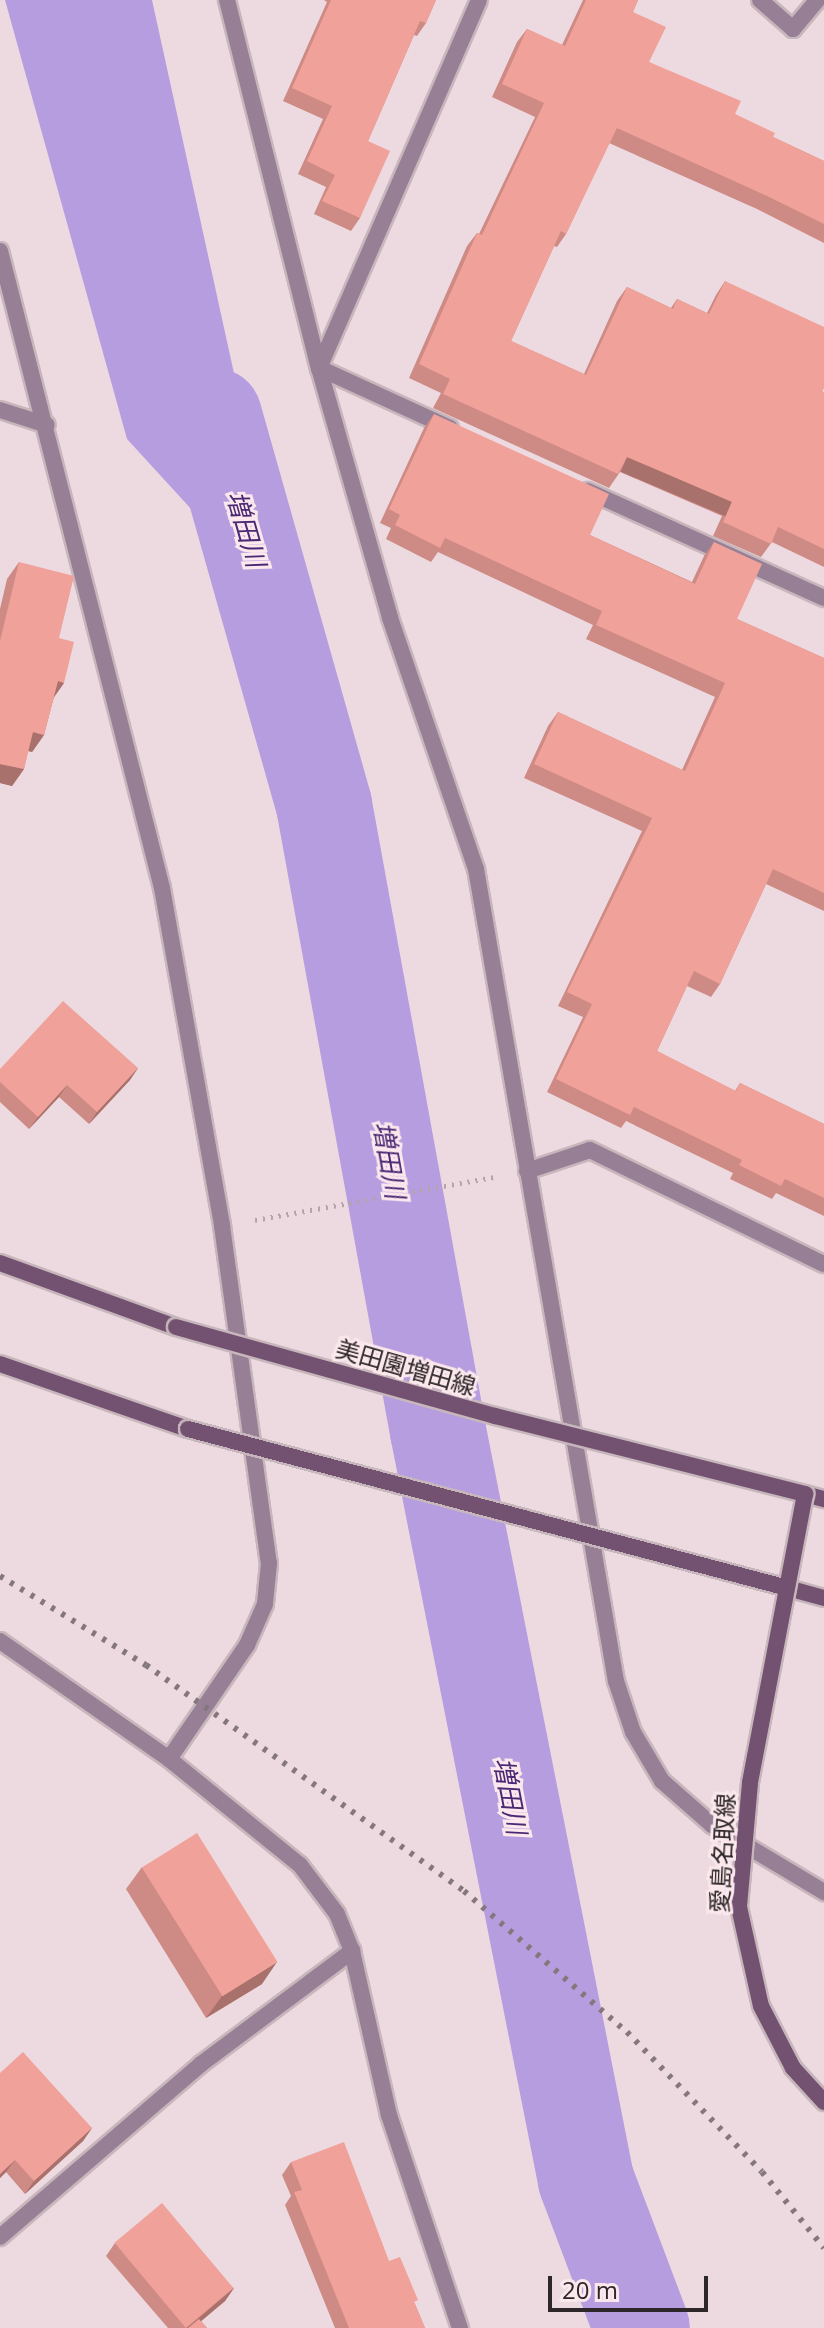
<!DOCTYPE html>
<meta charset="utf-8">
<style>
body{margin:0}
#map{position:relative;width:824px;height:2328px;overflow:hidden;background:#eddae0;font-family:"Open Sans","Noto Sans JP",sans-serif}
div>[style]{position:absolute}
.water>*{inset:0;background:#b69ddf}
.river>*{height:96px;margin:-48px;padding:0 48px;transform-origin:48px;border-radius:48px;background:#b69ddf}
.path>*{height:5px;margin-top:-2.5px;transform-origin:0;background:repeating-linear-gradient(90deg,#b3a4a8 0 2px,transparent 0 8px)}
.roads{filter:drop-shadow(2px 0 #c7b6bb) drop-shadow(-2px 0 #c7b6bb) drop-shadow(0 2px #c7b6bb) drop-shadow(0 -2px #c7b6bb)}
.street>*{height:16px;margin:-8px;padding:0 8px;transform-origin:8px;border-radius:8px;background:#977f95}
.secondary>*{height:16px;margin:-8px;padding:0 8px;transform-origin:8px;border-radius:8px;background:#735171}
.rail>*{height:6px;margin-top:-3px;transform-origin:0;background:repeating-linear-gradient(90deg,#84777b 0 4px,transparent 0 12px)}
.bridges{filter:drop-shadow(2px 0 #c7b6bb) drop-shadow(-2px 0 #c7b6bb) drop-shadow(0 2px #c7b6bb) drop-shadow(0 -2px #c7b6bb)}
.secondary-bridge>*{height:16px;margin:-8px;padding:0 8px;transform-origin:8px;border-radius:8px;background:#735171}
.wall>*{inset:0;background:#ce8a84}
.shaded-wall>*{inset:0;background:#a8716b;transform-origin:0 0}
.building>*{inset:0;background:#f0a199;transform-origin:0 0}
span{translate:-50% -50%;white-space:nowrap;text-align:center;line-height:1.15;-webkit-text-stroke:6px #fbe8ed;paint-order:stroke}
.street-label{font-size:24px;color:#2e2729}
.water-label{font-size:26px;color:#4a2874;font-style:italic}
.scale{position:absolute;left:548px;top:2276px;width:160px;height:36px;box-sizing:border-box;border:4px solid #2e2729;border-top:0;padding-left:10px;font-size:24px;line-height:28px;white-space:nowrap;color:#2e2729;-webkit-text-stroke:6px #fbe8ed;paint-order:stroke}
</style>
<div id="map">
<div class="water">
<div style="clip-path:polygon(5px 0,152px 0,273px 551px,215px 535px,127px 439px)"></div>
</div>
<div class="river">
<div style="left:214px;top:416px;width:404px;rotate:74.2deg"></div>
<div style="left:324px;top:805px;width:636px;rotate:79.68deg"></div>
<div style="left:438px;top:1431px;width:763px;rotate:78.82deg"></div>
<div style="left:586px;top:2180px;width:158px;rotate:69.3deg"></div>
</div>
<div class="path">
<div style="left:255px;top:1220px;width:242px;rotate:-10.2deg"></div>
</div>
<div class="roads">
<div class="street">
<div style="left:227px;top:0;width:379px;rotate:76deg"></div>
<div style="left:319px;top:368px;width:260px;rotate:74.1deg"></div>
<div style="left:390px;top:618px;width:265px;rotate:71.1deg"></div>
<div style="left:476px;top:869px;width:824px;rotate:80.22deg"></div>
<div style="left:616px;top:1681px;width:54px;rotate:71.6deg"></div>
<div style="left:633px;top:1732px;width:57px;rotate:59.4deg"></div>
<div style="left:662px;top:1781px;width:67px;rotate:41.3deg"></div>
<div style="left:712px;top:1825px;width:131px;rotate:30.9deg"></div>
<div style="left:760px;top:0;width:44px;rotate:41.3deg"></div>
<div style="left:793px;top:29px;width:38px;rotate:-50deg"></div>
<div style="left:0;top:251px;width:657px;rotate:75.73deg"></div>
<div style="left:162px;top:888px;width:343px;rotate:79.9deg"></div>
<div style="left:222px;top:1226px;width:340px;rotate:82.1deg"></div>
<div style="left:269px;top:1563px;width:41px;rotate:95.6deg"></div>
<div style="left:265px;top:1604px;width:45px;rotate:113.7deg"></div>
<div style="left:247px;top:1645px;width:138px;rotate:124.4deg"></div>
<div style="left:0;top:410px;width:49px;rotate:17.7deg"></div>
<div style="left:450px;top:428px;width:144px;rotate:-155.4deg"></div>
<div style="left:319px;top:368px;width:401px;rotate:-66.5deg"></div>
<div style="left:588px;top:491px;width:259px;rotate:24.4deg"></div>
<div style="left:527px;top:1171px;width:66px;rotate:-18.4deg"></div>
<div style="left:590px;top:1150px;width:260px;rotate:26deg"></div>
<div style="left:0;top:1641px;width:206px;rotate:34.9deg"></div>
<div style="left:169px;top:1759px;width:169px;rotate:39deg"></div>
<div style="left:300px;top:1865px;width:61px;rotate:52.9deg"></div>
<div style="left:337px;top:1914px;width:40px;rotate:68deg"></div>
<div style="left:352px;top:1951px;width:168px;rotate:77.3deg"></div>
<div style="left:389px;top:2115px;width:225px;rotate:71.6deg"></div>
<div style="left:0;top:2237px;width:265px;rotate:-40.7deg"></div>
<div style="left:201px;top:2064px;width:189px;rotate:-36.8deg"></div>
</div>
<div class="secondary">
<div style="left:0;top:1263px;width:187px;rotate:20deg"></div>
<div style="left:0;top:1364px;width:199px;rotate:19.1deg"></div>
<div style="left:805px;top:1494px;width:20px;rotate:15deg"></div>
<div style="left:784px;top:1587px;width:41px;rotate:15.4deg"></div>
</div>
</div>
<div class="rail">
<div style="left:0;top:1576px;width:171px;rotate:31.4deg"></div>
<div style="left:146px;top:1665px;width:390px;rotate:35.4deg"></div>
<div style="left:464px;top:1891px;width:216px;rotate:40.9deg"></div>
<div style="left:627px;top:2032px;width:194px;rotate:46deg"></div>
<div style="left:762px;top:2172px;width:98px;rotate:50.8deg"></div>
</div>
<div class="bridges">
<div class="secondary-bridge">
<div style="left:176px;top:1327px;width:331px;rotate:15.6deg"></div>
<div style="left:495px;top:1416px;width:320px;rotate:14.1deg"></div>
<div style="left:805px;top:1494px;width:294px;rotate:100.8deg"></div>
<div style="left:750px;top:1783px;width:124px;rotate:95.1deg"></div>
<div style="left:739px;top:1907px;width:101px;rotate:77.5deg"></div>
<div style="left:761px;top:2006px;width:70px;rotate:62.7deg"></div>
<div style="left:793px;top:2068px;width:46px;rotate:47.6deg"></div>
<div style="left:188px;top:1429px;width:617px;rotate:14.85deg"></div>
</div>
</div>
<div class="wall">
<div style="clip-path:polygon(324px 0,436px 0,426px 23px,417px 36px,414px 35px,368px 141px,360px 218px,351px 231px,314px 214px,326px 187px,298px 174px,323px 119px,283px 101px,327px 2px)"></div>
<div style="clip-path:polygon(583px 0,638px 0,633px 12px,649px 62px,773px 137px,824px 161px,824px 243px,757px 209px,609px 143px,566px 234px,557px 247px,554px 246px,511px 341px,584px 374px,617px 301px,627px 287px,671px 308px,677px 299px,707px 313px,716px 295px,725px 281px,824px 393px,824px 567px,772px 542px,761px 557px,713px 536px,722px 516px,620px 472px,609px 488px,433px 408px,441px 393px,409px 378px,467px 246px,477px 233px,479px 234px,535px 117px,492px 97px,517px 42px,527px 29px,562px 45px)"></div>
<div style="clip-path:polygon(434px 414px,590px 535px,692px 582px,704px 556px,714px 542px,737px 619px,824px 658px,824px 911px,766px 884px,720px 984px,711px 997px,687px 986px,657px 1051px,735px 1091px,740px 1083px,824px 1124px,824px 1216px,776px 1193px,772px 1199px,730px 1179px,733px 1173px,626px 1121px,621px 1128px,547px 1092px,583px 1017px,558px 1006px,642px 831px,524px 778px,548px 726px,558px 712px,682px 770px,715px 697px,586px 639px,593px 625px,438px 552px,431px 562px,386px 539px,391px 528px,380px 523px,424px 428px)"></div>
<div style="clip-path:polygon(19px 562px,59px 638px,64px 683px,54px 697px,44px 735px,32px 752px,28px 751px,24px 769px,12px 786px,0 783px,0 609px,7px 579px)"></div>
<div style="clip-path:polygon(138px 1068px,130px 1080px,89px 1124px,59px 1097px,29px 1129px,0 1102px,0 1069px)"></div>
<div style="clip-path:polygon(142px 1867px,262px 1984px,206px 2018px,126px 1889px)"></div>
<div style="clip-path:polygon(0 2073px,92px 2128px,83px 2141px,25px 2194px,6px 2172px,0 2178px)"></div>
<div style="clip-path:polygon(291px 2162px,389px 2261px,415px 2304px,425px 2328px,335px 2328px,285px 2205px,291px 2196px,282px 2175px)"></div>
<div style="clip-path:polygon(115px 2243px,234px 2288px,225px 2301px,201px 2321px,207px 2328px,168px 2328px,106px 2256px)"></div>
</div>
<div class="shaded-wall">
<div style="left:627px;top:457px;width:114px;height:16px;rotate:23deg"></div>
<div style="clip-path:polygon(58px 681px,64px 683px,52px 700px)"></div>
<div style="clip-path:polygon(33px 732px,44px 735px,32px 752px,21px 749px)"></div>
<div style="clip-path:polygon(0 764px,24px 769px,12px 786px,0 783px)"></div>
<div style="clip-path:polygon(138px 1068px,130px 1080px,89px 1124px,97px 1112px)"></div>
<div style="clip-path:polygon(67px 1085px,59px 1097px,29px 1129px,38px 1117px)"></div>
<div style="clip-path:polygon(277px 1962px,262px 1984px,206px 2018px,222px 1996px)"></div>
<div style="clip-path:polygon(92px 2128px,83px 2141px,25px 2194px,34px 2181px)"></div>
<div style="clip-path:polygon(15px 2160px,6px 2172px,0 2178px,0 2174px)"></div>
<div style="clip-path:polygon(234px 2288px,225px 2301px,193px 2328px,187px 2328px)"></div>
</div>
<div class="building">
<div style="clip-path:polygon(331px 0,436px 0,426px 23px,420px 21px,368px 141px,390px 151px,360px 218px,322px 201px,335px 175px,307px 161px,332px 106px,292px 88px)"></div>
<div style="clip-path:polygon(586px 0,638px 0,633px 12px,666px 27px,649px 62px,741px 101px,735px 114px,775px 133px,773px 137px,824px 161px,824px 224px,767px 196px,617px 128px,566px 234px,561px 231px,511px 341px,586px 375px,627px 287px,673px 309px,677px 299px,709px 314px,725px 281px,824px 327px,824px 388px,822px 392px,824px 393px,824px 549px,778px 527px,771px 544px,723px 522px,732px 502px,627px 457px,618px 474px,443px 394px,450px 379px,419px 364px,477px 233px,482px 235px,544px 103px,502px 84px,527px 29px,565px 46px)"></div>
<div style="clip-path:polygon(434px 414px,609px 494px,590px 535px,695px 584px,714px 542px,762px 564px,737px 619px,824px 658px,824px 893px,773px 869px,720px 984px,694px 971px,657px 1051px,736px 1091px,740px 1083px,824px 1124px,824px 1198px,785px 1179px,781px 1186px,739px 1165px,742px 1160px,634px 1107px,630px 1115px,556px 1079px,592px 1004px,567px 992px,652px 818px,534px 764px,558px 712px,685px 771px,725px 683px,596px 625px,602px 611px,445px 538px,440px 548px,395px 525px,400px 515px,389px 509px)"></div>
<div style="clip-path:polygon(19px 562px,74px 576px,59px 638px,74px 642px,64px 683px,58px 681px,44px 735px,33px 732px,24px 769px,0 764px,0 641px)"></div>
<div style="clip-path:polygon(63px 1001px,138px 1068px,97px 1112px,67px 1085px,38px 1117px,0 1082px,0 1069px)"></div>
<div style="left:197px;top:1833px;width:152px;height:65px;rotate:58deg"></div>
<div style="clip-path:polygon(23px 2052px,92px 2128px,34px 2181px,15px 2160px,0 2174px,0 2073px)"></div>
<div style="clip-path:polygon(344px 2142px,389px 2261px,400px 2257px,418px 2300px,414px 2302px,425px 2328px,349px 2328px,294px 2192px,302px 2190px,291px 2162px)"></div>
<div style="left:162px;top:2203px;width:111px;height:62px;rotate:50deg"></div>
<div style="clip-path:polygon(199px 2319px,207px 2328px,188px 2328px)"></div>
</div>
<div class="street-label">
<span style="left:406px;top:1367px;rotate:16deg">美田園増田線</span>
<span style="left:722px;top:1853px;rotate:-87deg">愛島名取線</span>
</div>
<div class="water-label">
<span style="left:246px;top:529px;rotate:74deg">増田川</span>
<span style="left:389px;top:1160px;rotate:80deg">増田川</span>
<span style="left:510px;top:1796px;rotate:79deg">増田川</span>
</div>
<div class="scale">20 m</div>
</div>
